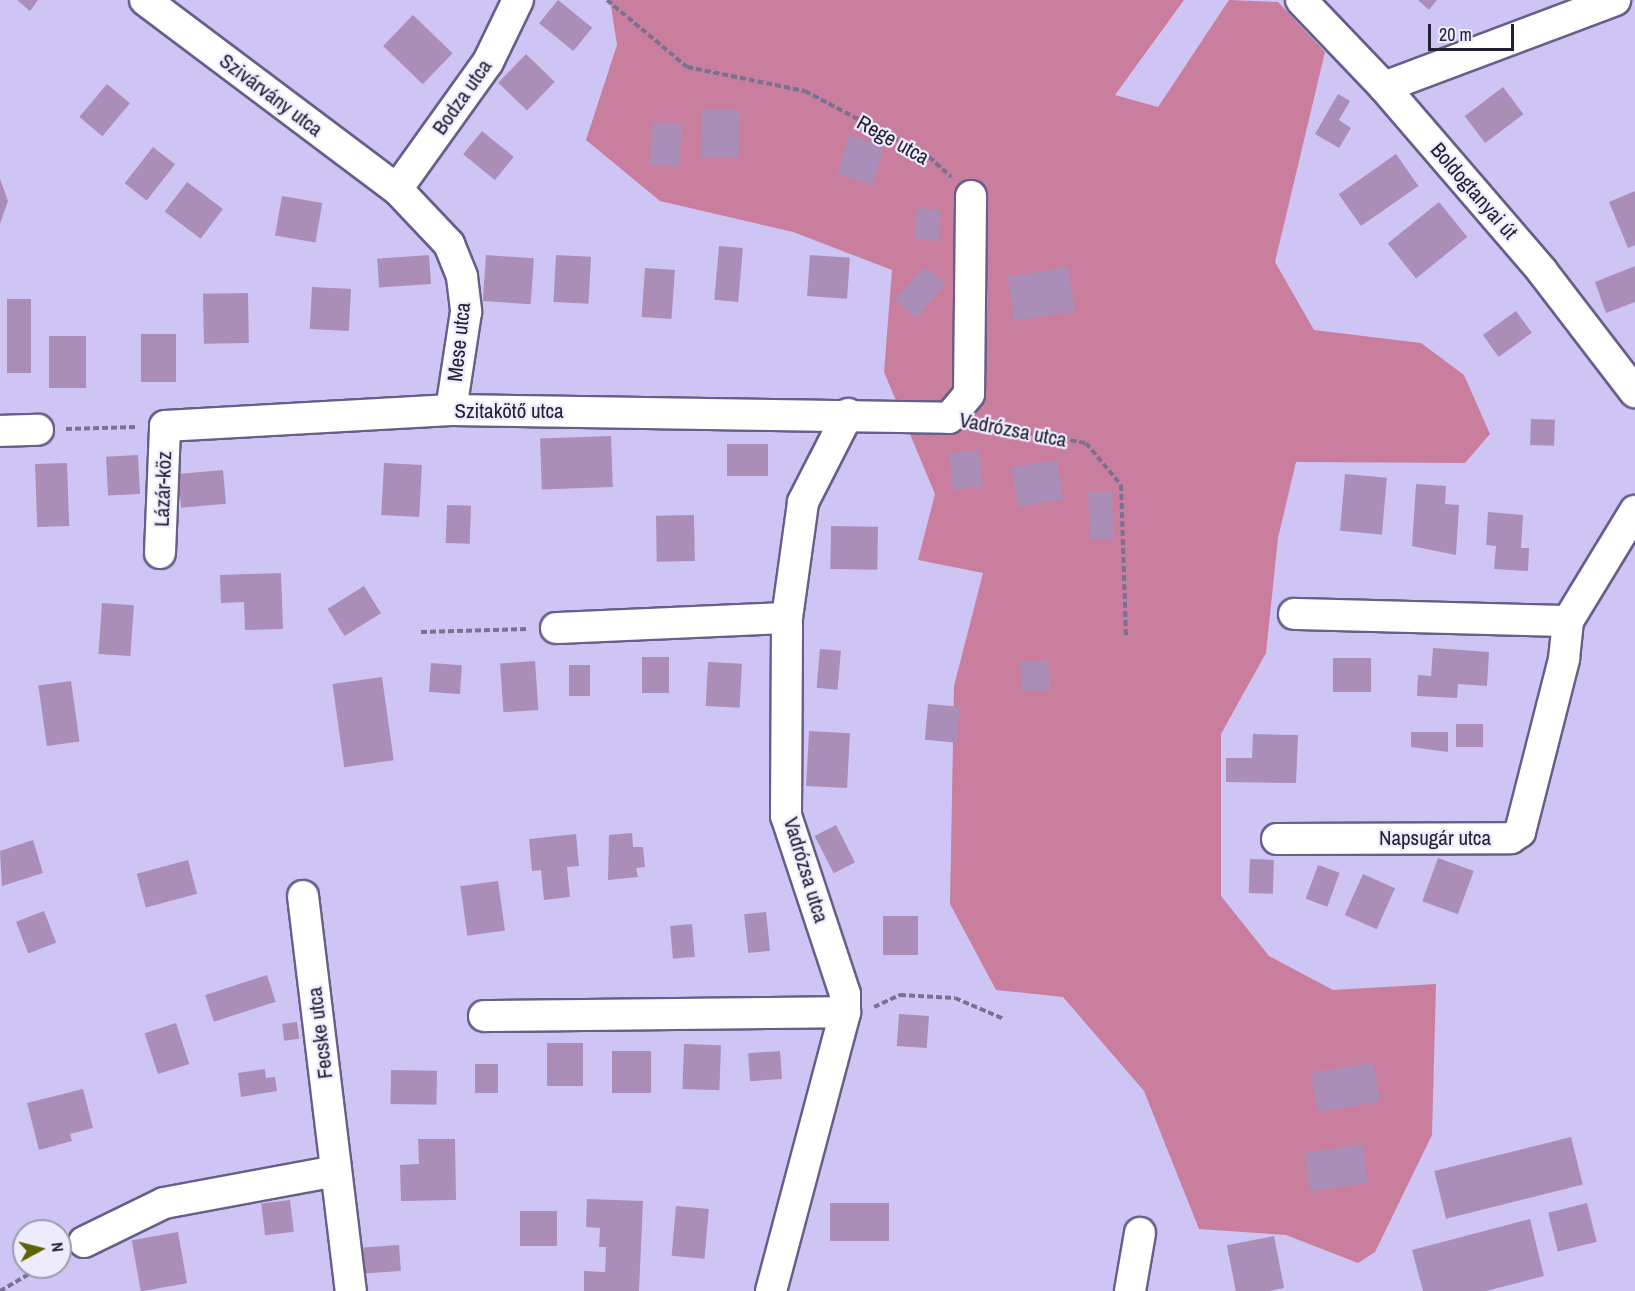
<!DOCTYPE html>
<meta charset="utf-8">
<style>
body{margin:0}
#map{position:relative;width:1635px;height:1291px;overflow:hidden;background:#cfc5f5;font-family:"Archivo Narrow",sans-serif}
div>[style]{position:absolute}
.forest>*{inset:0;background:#ca7e9d}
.building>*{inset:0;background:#aa8eb7;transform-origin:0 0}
.path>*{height:4px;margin-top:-2px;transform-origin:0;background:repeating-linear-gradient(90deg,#787192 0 6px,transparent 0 9px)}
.roads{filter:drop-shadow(2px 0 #685e88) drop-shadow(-2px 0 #685e88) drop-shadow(0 2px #685e88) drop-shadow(0 -2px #685e88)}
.street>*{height:30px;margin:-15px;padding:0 15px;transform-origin:15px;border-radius:15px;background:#fff}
span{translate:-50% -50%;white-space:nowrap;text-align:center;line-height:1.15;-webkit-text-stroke:4.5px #eeebff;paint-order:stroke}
.street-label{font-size:21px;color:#242032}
.north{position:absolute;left:12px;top:1219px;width:60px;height:60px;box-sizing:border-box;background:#eeebff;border:2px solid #9d9aad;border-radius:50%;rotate:83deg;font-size:16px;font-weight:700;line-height:24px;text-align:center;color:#242032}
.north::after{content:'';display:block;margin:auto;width:21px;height:27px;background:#5d6300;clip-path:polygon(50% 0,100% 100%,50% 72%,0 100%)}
.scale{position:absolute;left:1428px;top:24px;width:86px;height:27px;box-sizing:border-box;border:3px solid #242032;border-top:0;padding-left:8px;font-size:18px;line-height:21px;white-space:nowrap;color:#242032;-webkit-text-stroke:4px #eeebff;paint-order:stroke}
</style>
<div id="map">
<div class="forest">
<div style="clip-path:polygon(610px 0,1184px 0,1115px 95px,1158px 107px,1229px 0,1278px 2px,1325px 52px,1275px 262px,1314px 330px,1421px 343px,1464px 375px,1490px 434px,1465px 463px,1296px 462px,1278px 538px,1266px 653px,1221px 734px,1221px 896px,1269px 956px,1333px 990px,1436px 984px,1432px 1135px,1375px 1252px,1358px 1263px,1286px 1235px,1199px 1229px,1144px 1091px,1063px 997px,996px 990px,950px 904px,954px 686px,983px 573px,918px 560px,935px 494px,884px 372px,892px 270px,793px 232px,660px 201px,586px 140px,617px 45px)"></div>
</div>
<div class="building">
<div style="clip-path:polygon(17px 0,38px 0,30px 11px)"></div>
<div style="left:558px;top:0;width:44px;height:30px;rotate:39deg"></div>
<div style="clip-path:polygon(1418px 0,1437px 0,1429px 10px)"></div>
<div style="left:413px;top:15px;width:55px;height:43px;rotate:44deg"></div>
<div style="left:526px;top:54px;width:40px;height:40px;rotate:44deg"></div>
<div style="left:107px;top:84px;width:30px;height:43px;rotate:40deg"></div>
<div style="left:1503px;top:87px;width:34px;height:48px;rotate:53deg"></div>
<div style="clip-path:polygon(1338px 94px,1350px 101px,1339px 120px,1351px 128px,1339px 148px,1315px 134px)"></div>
<div style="left:702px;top:109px;width:38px;height:48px;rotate:2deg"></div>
<div style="left:652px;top:122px;width:30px;height:43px;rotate:4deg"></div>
<div style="left:482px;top:131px;width:41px;height:30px;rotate:39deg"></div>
<div style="left:849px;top:135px;width:37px;height:41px;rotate:17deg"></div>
<div style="left:153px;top:147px;width:28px;height:46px;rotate:38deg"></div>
<div style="left:1396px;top:154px;width:39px;height:70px;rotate:55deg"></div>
<div style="clip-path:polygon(0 179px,8px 201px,0 224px)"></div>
<div style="left:187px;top:182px;width:45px;height:37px;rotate:37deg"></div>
<div style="clip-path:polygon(1635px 191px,1635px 245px,1628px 248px,1609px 202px)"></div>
<div style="left:282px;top:196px;width:41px;height:40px;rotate:10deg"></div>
<div style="left:1439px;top:202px;width:45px;height:66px;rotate:51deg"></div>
<div style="left:917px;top:208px;width:24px;height:31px;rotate:5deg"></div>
<div style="left:719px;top:246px;width:24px;height:54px;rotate:5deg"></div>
<div style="left:429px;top:255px;width:29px;height:52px;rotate:86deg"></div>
<div style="left:486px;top:255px;width:48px;height:46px;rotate:4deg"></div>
<div style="left:556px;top:255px;width:35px;height:47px;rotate:3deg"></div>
<div style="left:810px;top:255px;width:40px;height:41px;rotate:4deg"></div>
<div style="left:925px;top:266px;width:28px;height:45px;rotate:42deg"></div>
<div style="clip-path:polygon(1635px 266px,1635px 302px,1606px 313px,1595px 282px)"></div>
<div style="left:1068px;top:267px;width:45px;height:61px;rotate:81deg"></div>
<div style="left:645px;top:268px;width:30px;height:49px;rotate:4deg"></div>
<div style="left:312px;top:287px;width:39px;height:42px;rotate:3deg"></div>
<div style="left:248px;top:293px;width:50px;height:45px;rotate:89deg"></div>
<div style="left:7px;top:299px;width:24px;height:74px"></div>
<div style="left:1516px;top:311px;width:27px;height:41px;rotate:54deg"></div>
<div style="left:141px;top:334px;width:35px;height:48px"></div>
<div style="left:49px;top:336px;width:37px;height:52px"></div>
<div style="left:1531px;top:419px;width:24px;height:26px;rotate:2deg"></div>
<div style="left:611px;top:436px;width:51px;height:71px;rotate:88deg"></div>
<div style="left:727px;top:444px;width:41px;height:32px"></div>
<div style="left:979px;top:450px;width:37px;height:30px;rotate:84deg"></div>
<div style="left:138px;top:455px;width:39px;height:32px;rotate:87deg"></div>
<div style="left:1057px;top:460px;width:40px;height:46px;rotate:81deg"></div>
<div style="left:67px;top:463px;width:63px;height:32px;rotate:88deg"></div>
<div style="left:384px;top:463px;width:38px;height:52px;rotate:3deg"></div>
<div style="left:223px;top:470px;width:34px;height:45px;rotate:85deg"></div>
<div style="left:1345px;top:474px;width:42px;height:57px;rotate:5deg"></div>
<div style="clip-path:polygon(1416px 484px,1446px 486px,1445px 504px,1459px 505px,1456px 555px,1412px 546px)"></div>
<div style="left:1112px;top:491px;width:48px;height:24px;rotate:88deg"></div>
<div style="left:447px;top:505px;width:24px;height:38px;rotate:2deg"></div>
<div style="clip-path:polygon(1488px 512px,1523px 515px,1521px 548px,1529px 548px,1528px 571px,1494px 569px,1496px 546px,1486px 545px)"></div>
<div style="left:694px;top:515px;width:46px;height:38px;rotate:89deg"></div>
<div style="left:831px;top:526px;width:47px;height:43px;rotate:1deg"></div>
<div style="clip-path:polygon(281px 573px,283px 629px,245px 630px,244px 602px,221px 603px,220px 575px)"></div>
<div style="left:364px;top:586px;width:32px;height:43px;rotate:58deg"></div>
<div style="left:102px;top:603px;width:32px;height:51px;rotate:4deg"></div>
<div style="clip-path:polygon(1433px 648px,1489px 652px,1487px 686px,1458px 684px,1457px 698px,1417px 696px,1418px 675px,1431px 676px)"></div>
<div style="left:820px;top:649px;width:21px;height:39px;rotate:5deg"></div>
<div style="left:642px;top:657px;width:27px;height:36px"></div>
<div style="left:1333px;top:658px;width:38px;height:34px"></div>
<div style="left:1048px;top:660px;width:30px;height:28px;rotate:86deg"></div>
<div style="left:535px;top:661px;width:49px;height:35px;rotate:86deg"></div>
<div style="left:708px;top:662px;width:34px;height:44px;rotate:3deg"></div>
<div style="left:431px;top:663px;width:31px;height:29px;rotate:4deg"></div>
<div style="left:569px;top:665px;width:21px;height:31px"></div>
<div style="left:382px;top:677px;width:84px;height:50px;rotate:82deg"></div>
<div style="left:71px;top:681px;width:61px;height:33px;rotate:82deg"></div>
<div style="left:928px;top:704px;width:32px;height:36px;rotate:5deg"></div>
<div style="left:1456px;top:724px;width:27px;height:23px"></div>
<div style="left:809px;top:731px;width:41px;height:55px;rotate:3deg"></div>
<div style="clip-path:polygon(1411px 732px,1448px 732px,1448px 752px,1411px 747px)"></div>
<div style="clip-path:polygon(1253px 734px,1298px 735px,1296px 783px,1226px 782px,1226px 758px,1252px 758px)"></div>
<div style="left:836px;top:825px;width:42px;height:24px;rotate:63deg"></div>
<div style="clip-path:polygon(632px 833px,633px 847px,643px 847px,645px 867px,636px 868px,638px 877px,608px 880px,609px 835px)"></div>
<div style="clip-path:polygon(576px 834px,579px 866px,567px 867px,570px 897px,544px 900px,541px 870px,532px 871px,529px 839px)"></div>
<div style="clip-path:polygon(33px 840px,43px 873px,2px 886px,0 851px)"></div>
<div style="left:1438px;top:858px;width:38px;height:46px;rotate:20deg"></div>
<div style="left:1250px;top:859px;width:24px;height:34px;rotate:2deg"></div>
<div style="left:188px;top:860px;width:35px;height:53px;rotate:75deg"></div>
<div style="left:1318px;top:865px;width:23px;height:36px;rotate:20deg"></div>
<div style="left:1363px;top:874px;width:35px;height:45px;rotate:24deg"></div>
<div style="left:498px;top:881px;width:50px;height:38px;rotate:82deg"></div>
<div style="left:44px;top:911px;width:34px;height:30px;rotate:69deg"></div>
<div style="left:766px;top:912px;width:39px;height:22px;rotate:84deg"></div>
<div style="left:883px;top:916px;width:35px;height:39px"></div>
<div style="left:692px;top:924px;width:33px;height:22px;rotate:85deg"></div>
<div style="left:267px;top:975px;width:28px;height:65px;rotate:72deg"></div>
<div style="left:899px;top:1014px;width:30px;height:32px;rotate:4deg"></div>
<div style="left:297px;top:1022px;width:17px;height:15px;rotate:83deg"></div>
<div style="left:176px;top:1023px;width:43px;height:33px;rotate:72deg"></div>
<div style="left:547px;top:1043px;width:36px;height:43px"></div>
<div style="left:684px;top:1044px;width:37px;height:45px;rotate:2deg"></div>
<div style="left:612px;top:1051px;width:39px;height:42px"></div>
<div style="left:780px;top:1051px;width:28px;height:32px;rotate:86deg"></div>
<div style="left:1373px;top:1062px;width:40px;height:63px;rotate:80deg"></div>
<div style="left:475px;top:1064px;width:23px;height:29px"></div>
<div style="clip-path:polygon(265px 1069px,266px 1078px,275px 1077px,277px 1091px,241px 1097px,238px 1073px)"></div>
<div style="left:391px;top:1070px;width:46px;height:34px;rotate:1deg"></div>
<div style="clip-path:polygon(83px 1089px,93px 1128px,70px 1134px,72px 1141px,39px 1150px,27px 1103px)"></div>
<div style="left:1571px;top:1137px;width:49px;height:141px;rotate:76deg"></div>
<div style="clip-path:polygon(418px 1139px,455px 1139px,456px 1200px,401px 1201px,400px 1165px,419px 1164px)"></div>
<div style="left:1362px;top:1144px;width:39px;height:59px;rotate:81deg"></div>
<div style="clip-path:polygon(587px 1199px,643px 1201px,639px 1291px,584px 1291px,584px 1271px,605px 1272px,606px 1247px,599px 1247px,600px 1228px,586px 1227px)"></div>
<div style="left:290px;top:1200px;width:32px;height:29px;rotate:83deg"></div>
<div style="left:830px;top:1203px;width:59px;height:38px"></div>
<div style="left:1587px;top:1203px;width:40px;height:40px;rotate:76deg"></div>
<div style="left:676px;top:1206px;width:33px;height:50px;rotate:5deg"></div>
<div style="left:557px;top:1211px;width:35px;height:37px;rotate:90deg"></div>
<div style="clip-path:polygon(1530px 1219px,1544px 1276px,1486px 1291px,1423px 1291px,1412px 1250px)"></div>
<div style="left:178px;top:1232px;width:52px;height:47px;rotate:80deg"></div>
<div style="left:1274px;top:1236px;width:53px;height:48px;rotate:79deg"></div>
<div style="left:399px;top:1245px;width:26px;height:36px;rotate:86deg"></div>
</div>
<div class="path">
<div style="left:607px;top:0;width:104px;rotate:39.9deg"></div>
<div style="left:687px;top:67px;width:120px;rotate:11.5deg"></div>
<div style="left:805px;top:91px;width:140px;rotate:28deg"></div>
<div style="left:929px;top:157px;width:30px;rotate:42deg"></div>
<div style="left:982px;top:424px;width:106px;rotate:10.4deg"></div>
<div style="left:1086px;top:443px;width:55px;rotate:50.2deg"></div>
<div style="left:1121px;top:485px;width:152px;rotate:88.1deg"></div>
<div style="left:66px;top:429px;width:70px;rotate:-1.6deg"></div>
<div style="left:421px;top:632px;width:107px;rotate:-1.6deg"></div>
<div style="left:874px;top:1007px;width:29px;rotate:-25deg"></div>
<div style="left:900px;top:995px;width:55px;rotate:3.1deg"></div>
<div style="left:955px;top:998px;width:53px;rotate:23.2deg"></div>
<div style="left:0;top:1291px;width:48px;rotate:-30.3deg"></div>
</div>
<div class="roads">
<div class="street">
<div style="left:145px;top:0;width:315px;rotate:36.9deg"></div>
<div style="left:397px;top:189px;width:76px;rotate:46.6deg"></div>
<div style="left:449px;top:244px;width:35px;rotate:68deg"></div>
<div style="left:462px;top:277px;width:35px;rotate:83deg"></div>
<div style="left:466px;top:312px;width:99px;rotate:98.7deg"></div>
<div style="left:1301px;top:0;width:120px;rotate:46.3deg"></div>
<div style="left:1384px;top:87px;width:243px;rotate:49.3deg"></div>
<div style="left:1542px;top:271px;width:153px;rotate:52.5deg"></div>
<div style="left:1384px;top:87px;width:247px;rotate:-20.6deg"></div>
<div style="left:397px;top:189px;width:156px;rotate:-54.4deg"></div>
<div style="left:488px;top:62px;width:69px;rotate:-64.2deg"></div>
<div style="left:0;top:431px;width:38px;rotate:-2deg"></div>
<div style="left:160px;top:553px;width:127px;rotate:-87.7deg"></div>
<div style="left:165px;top:426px;width:286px;rotate:-3.2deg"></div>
<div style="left:451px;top:410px;width:498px;rotate:0.9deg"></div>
<div style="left:949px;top:418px;width:31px;rotate:-50deg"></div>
<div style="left:969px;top:394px;width:198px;rotate:-89.4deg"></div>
<div style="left:1294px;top:614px;width:274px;rotate:1.5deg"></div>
<div style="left:556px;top:628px;width:231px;rotate:-2.5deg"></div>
<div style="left:1277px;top:839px;width:234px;rotate:-0.2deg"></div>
<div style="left:1511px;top:838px;width:11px;rotate:-34deg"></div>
<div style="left:1520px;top:832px;width:179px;rotate:-75.7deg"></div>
<div style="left:1564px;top:659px;width:38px;rotate:-84deg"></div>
<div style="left:1568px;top:621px;width:129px;rotate:-58.7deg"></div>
<div style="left:303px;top:896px;width:398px;rotate:83.1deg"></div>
<div style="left:484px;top:1016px;width:361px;rotate:-0.6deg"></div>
<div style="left:84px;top:1242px;width:89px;rotate:-26deg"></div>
<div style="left:164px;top:1203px;width:175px;rotate:-10.5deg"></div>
<div style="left:771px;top:1291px;width:289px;rotate:-75.1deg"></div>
<div style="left:845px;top:1012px;width:18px;rotate:-90deg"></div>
<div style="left:845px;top:994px;width:188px;rotate:-108.3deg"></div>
<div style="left:786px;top:816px;width:198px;rotate:-89.7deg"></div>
<div style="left:787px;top:618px;width:117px;rotate:-82.1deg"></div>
<div style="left:803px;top:502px;width:99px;rotate:-62.9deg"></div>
<div style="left:1130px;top:1291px;width:59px;rotate:-80.2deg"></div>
</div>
</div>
<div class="street-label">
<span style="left:271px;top:95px;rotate:37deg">Szivárvány utca</span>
<span style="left:462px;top:97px;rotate:-55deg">Bodza utca</span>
<span style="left:893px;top:140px;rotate:29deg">Rege utca</span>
<span style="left:1474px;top:191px;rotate:49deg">Boldogtanyai út</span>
<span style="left:459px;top:342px;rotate:-84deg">Mese utca</span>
<span style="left:509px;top:411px">Szitakötő utca</span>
<span style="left:1013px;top:430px;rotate:11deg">Vadrózsa utca</span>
<span style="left:163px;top:489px;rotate:-88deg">Lázár-köz</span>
<span style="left:1435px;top:838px">Napsugár utca</span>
<span style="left:806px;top:870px;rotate:73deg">Vadrózsa utca</span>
<span style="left:320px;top:1033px;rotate:-97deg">Fecske utca</span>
</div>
<div class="north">N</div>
<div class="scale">20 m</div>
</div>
